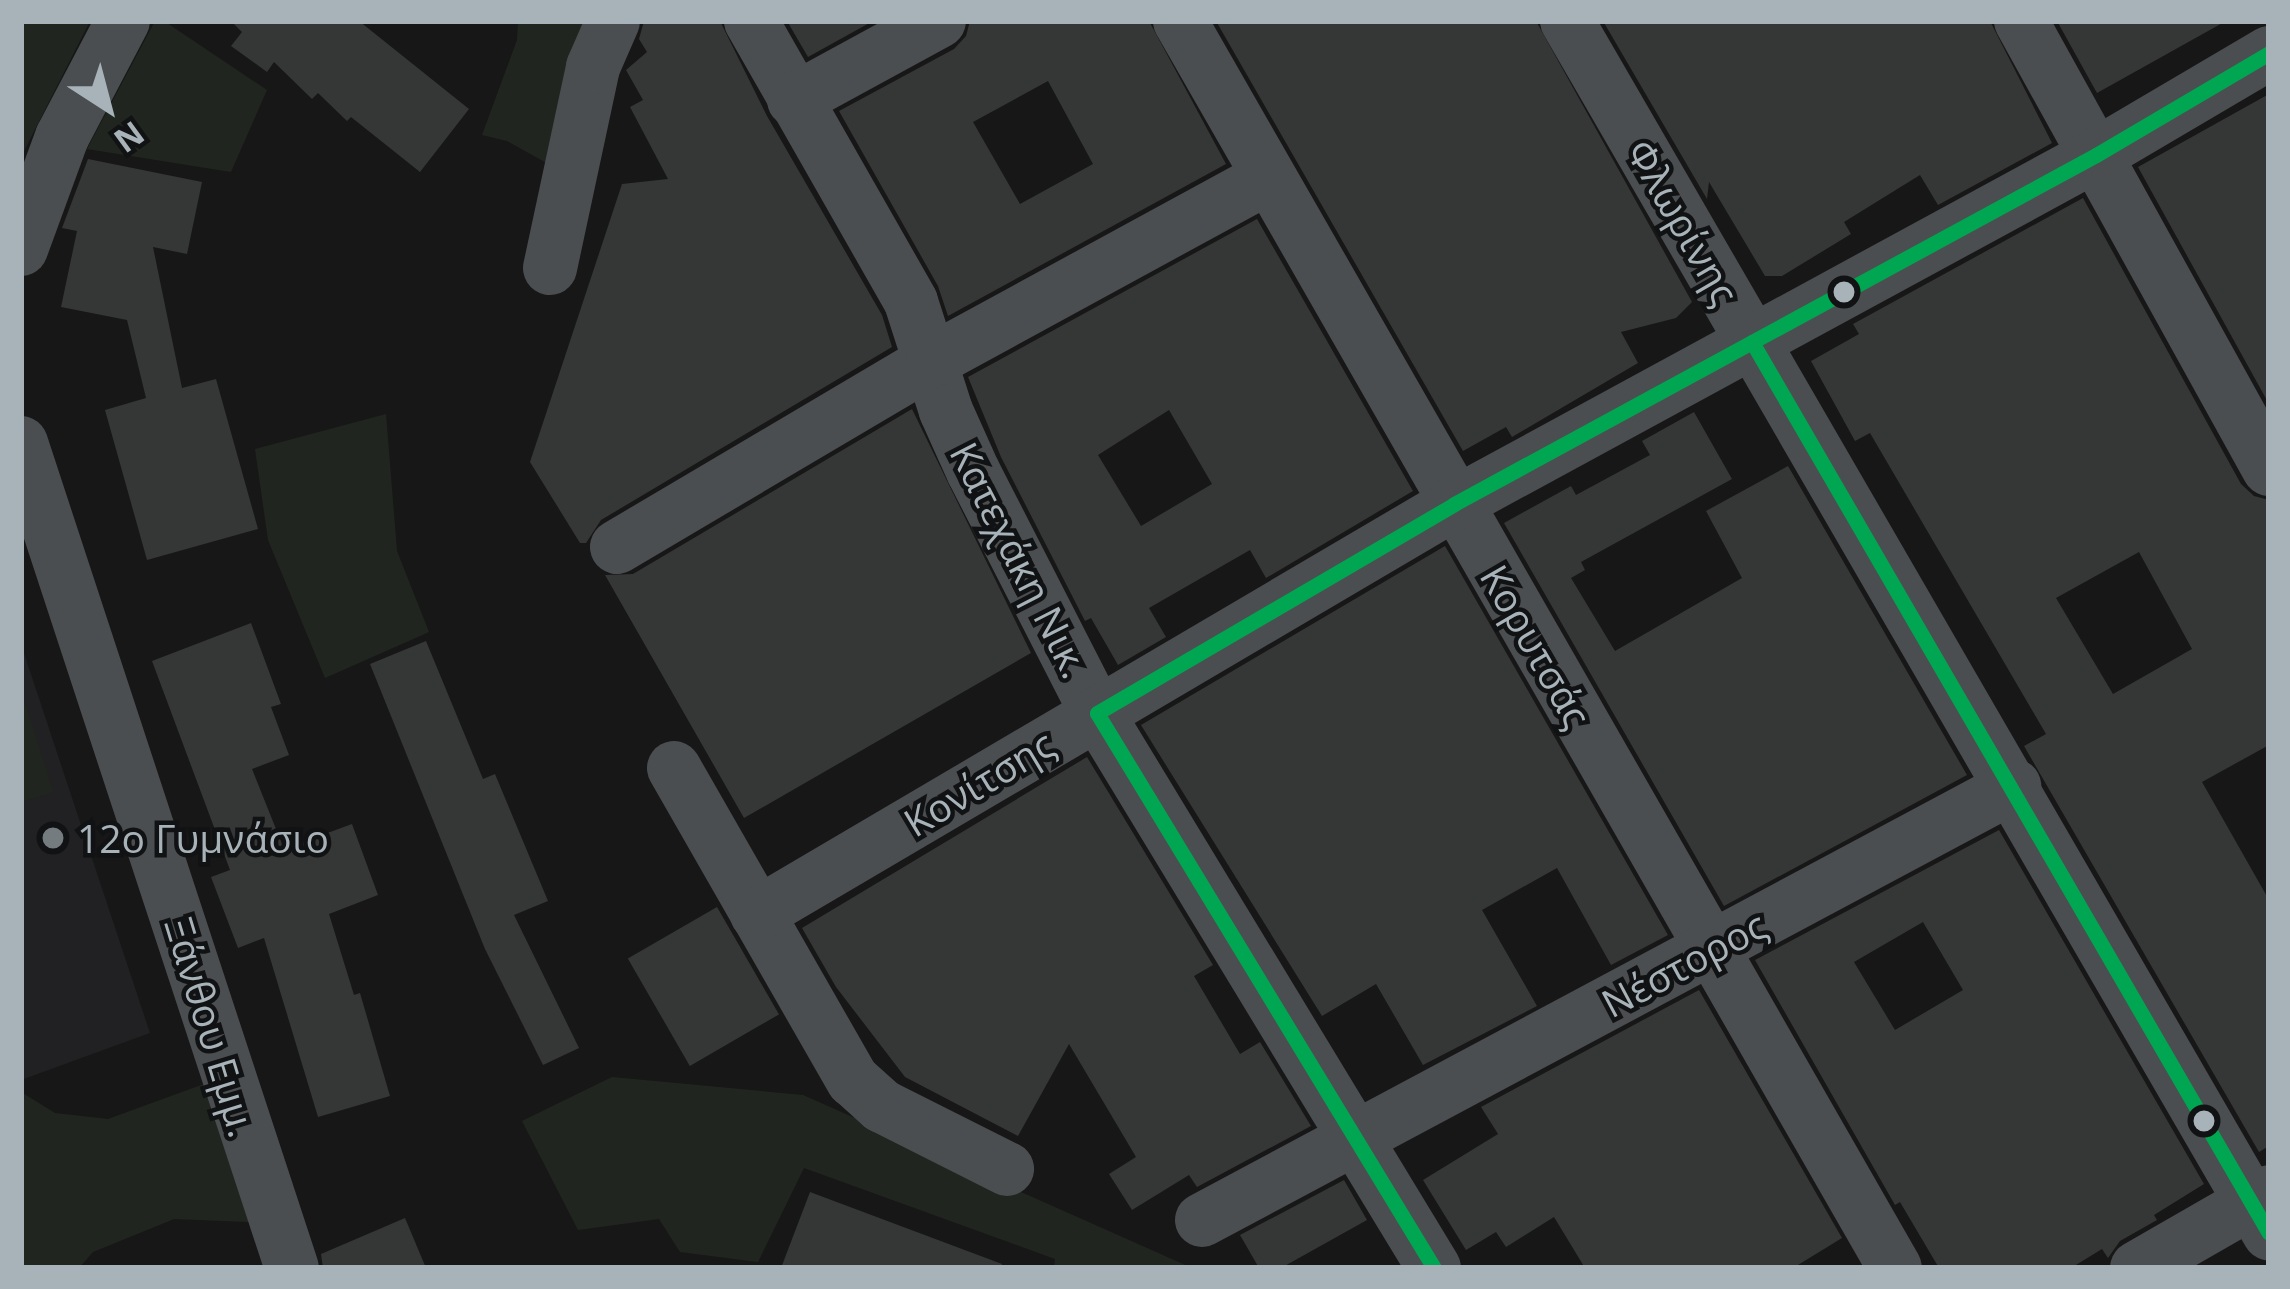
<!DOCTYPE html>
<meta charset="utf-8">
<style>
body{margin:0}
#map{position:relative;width:2290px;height:1289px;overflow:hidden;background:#171717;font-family:"Open Sans",sans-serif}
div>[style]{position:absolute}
.built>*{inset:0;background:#212123}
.green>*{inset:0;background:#20261f}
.building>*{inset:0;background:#353636;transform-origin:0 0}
.minor>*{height:54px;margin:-27px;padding:0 27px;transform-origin:27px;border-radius:27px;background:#4b4e50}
.bus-1>*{height:15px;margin:-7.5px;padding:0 7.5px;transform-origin:7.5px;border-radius:7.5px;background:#00a651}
.dots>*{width:33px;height:33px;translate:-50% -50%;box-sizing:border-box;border:6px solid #111213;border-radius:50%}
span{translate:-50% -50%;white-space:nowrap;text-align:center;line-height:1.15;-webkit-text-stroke:9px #111213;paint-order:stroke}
.street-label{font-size:39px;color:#a7b2b9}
.poi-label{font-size:39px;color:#a7b2b9}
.left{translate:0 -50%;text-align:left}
.frame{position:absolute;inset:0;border:24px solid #a7b2b9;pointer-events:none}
.north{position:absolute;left:48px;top:48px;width:120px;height:120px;-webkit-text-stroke:9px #111213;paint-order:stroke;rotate:144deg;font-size:33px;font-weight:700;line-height:48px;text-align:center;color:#a7b2b9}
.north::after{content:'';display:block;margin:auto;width:42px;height:54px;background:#a7b2b9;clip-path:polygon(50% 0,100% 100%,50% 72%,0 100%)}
</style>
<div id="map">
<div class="built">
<div style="clip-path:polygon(21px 644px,150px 1033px,21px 1080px)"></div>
</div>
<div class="green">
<div style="clip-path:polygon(21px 21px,90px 21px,21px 157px)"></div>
<div style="clip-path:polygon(155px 21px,164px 21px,267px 90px,231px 172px,87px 149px)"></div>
<div style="clip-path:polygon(518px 21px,591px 21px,552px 166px,507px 141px,482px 135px,517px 40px)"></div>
<div style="clip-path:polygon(386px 414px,397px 551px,429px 632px,325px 678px,268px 540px,255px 449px)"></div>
<div style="clip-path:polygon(21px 691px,53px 792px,21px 802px)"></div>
<div style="clip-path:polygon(612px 1077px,803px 1095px,1192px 1268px,1054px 1268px,1055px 1259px,804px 1168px,758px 1262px,680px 1252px,659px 1219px,578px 1230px,522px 1121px)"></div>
<div style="clip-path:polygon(204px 1084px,249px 1222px,174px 1219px,93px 1252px,79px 1268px,21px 1268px,21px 1092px,55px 1113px,108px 1119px)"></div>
</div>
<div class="building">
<div style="clip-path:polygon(231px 21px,359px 21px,469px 109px,420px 172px,351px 117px,347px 121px,318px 93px,312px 99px,274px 62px,267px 72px,231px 46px,242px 32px)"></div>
<div style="clip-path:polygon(644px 21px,720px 21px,767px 116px,882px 315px,892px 347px,601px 520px,586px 543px,580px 543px,530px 462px,622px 184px,668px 179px,630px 107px,643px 100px,626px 70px,647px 52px,639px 39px)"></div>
<div style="clip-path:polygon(787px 21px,873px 21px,808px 57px)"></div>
<div style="clip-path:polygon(evenodd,970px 21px,1149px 21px,1226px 164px,948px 316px,938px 286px,839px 111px,954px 49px,966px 36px,970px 21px,1048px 81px,1093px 164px,1020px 204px,973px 122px,1048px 81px)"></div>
<div style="clip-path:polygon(1216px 21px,1536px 21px,1692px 302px,1676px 318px,1621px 332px,1638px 363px,1512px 437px,1506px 427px,1463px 451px)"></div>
<div style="clip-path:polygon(1603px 21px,1990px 21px,2052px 143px,1938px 205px,1920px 175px,1844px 222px,1851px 234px,1782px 276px,1765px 276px,1709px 182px,1707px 199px)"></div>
<div style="clip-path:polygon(2057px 21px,2226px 21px,2097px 93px)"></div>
<div style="clip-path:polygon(2269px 94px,2269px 404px,2138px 167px)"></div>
<div style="clip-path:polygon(88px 159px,202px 182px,187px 254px,153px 247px,182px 388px,216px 379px,258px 529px,147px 560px,105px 410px,146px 398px,127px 320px,61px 307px,77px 231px,62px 228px)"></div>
<div style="clip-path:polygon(evenodd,2083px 198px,2241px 484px,2254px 496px,2269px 500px,2269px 745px,2202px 782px,2269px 900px,2269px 1146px,2259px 1152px,2024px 746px,2046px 734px,1870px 433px,1855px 441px,1811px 361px,1859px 334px,1853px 324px,2083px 198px,2139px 552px,2192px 649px,2113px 694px,2056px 598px,2139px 552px)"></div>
<div style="clip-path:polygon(evenodd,1257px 219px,1413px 491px,1266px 578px,1250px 550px,1149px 608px,1166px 637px,1118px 665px,1091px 618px,1085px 621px,1001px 457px,968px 377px,1257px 219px,1169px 410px,1212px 484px,1141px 526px,1098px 455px,1169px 410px)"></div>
<div style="clip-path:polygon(912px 409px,1031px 653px,744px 818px,605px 575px,633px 574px)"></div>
<div style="clip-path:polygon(1694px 412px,1732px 479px,1581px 562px,1585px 570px,1571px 578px,1615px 651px,1742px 578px,1706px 511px,1788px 466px,1967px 775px,1724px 906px,1504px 523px,1571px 486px,1576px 495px,1650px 455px,1642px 441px)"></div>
<div style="clip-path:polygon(1445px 546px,1668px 935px,1611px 965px,1557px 868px,1482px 910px,1537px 1006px,1423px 1065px,1376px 984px,1322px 1016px,1141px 725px)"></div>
<div style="clip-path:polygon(251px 623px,281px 704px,271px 707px,289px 755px,252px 769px,284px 849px,352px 824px,378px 895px,329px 914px,354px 995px,360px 993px,390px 1096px,318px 1117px,264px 938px,238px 948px,211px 877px,230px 870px,152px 661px)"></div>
<div style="clip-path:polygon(426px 641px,483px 779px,495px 774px,548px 901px,514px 915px,579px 1048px,543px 1065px,485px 949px,370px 664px)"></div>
<div style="clip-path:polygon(1087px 757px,1213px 965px,1194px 976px,1240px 1054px,1260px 1042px,1311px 1126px,1197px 1187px,1189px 1175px,1132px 1210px,1109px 1174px,1136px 1157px,1069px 1044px,1018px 1136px,905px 1077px,836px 987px,802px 928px)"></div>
<div style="clip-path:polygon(evenodd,1999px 830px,2204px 1184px,2154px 1215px,2157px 1220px,2120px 1241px,2108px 1258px,2102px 1249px,2071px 1268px,1939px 1268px,1900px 1202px,1895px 1205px,1755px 960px,1999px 830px,1923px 922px,1963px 990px,1895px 1030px,1854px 962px,1923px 922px)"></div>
<div style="left:717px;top:907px;width:124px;height:103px;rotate:60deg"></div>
<div style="clip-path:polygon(1699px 990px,1842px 1238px,1793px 1268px,1585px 1268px,1554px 1217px,1506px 1247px,1496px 1232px,1466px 1250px,1423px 1180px,1498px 1134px,1481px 1107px)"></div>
<div style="clip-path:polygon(1344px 1180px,1367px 1220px,1281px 1268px,1259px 1268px,1240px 1235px)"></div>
<div style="clip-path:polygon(810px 1192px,1002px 1264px,1001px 1268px,781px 1268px)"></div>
<div style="clip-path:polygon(405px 1218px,426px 1268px,323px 1268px,321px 1254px)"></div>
</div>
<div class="minor">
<div style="left:751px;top:21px;width:323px;rotate:60.3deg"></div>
<div style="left:911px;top:302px;width:114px;rotate:72.2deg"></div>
<div style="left:946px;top:411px;width:66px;rotate:65.8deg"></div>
<div style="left:973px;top:471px;width:272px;rotate:62.9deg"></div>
<div style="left:1097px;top:713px;width:649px;rotate:58.73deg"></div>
<div style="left:1180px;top:21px;width:1437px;rotate:60.17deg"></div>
<div style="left:1567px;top:21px;width:1401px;rotate:59.92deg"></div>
<div style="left:2021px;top:21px;width:512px;rotate:61.03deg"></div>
<div style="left:794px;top:100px;width:165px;rotate:-28.6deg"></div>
<div style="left:21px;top:249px;width:119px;rotate:-69.9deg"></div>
<div style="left:62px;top:137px;width:131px;rotate:-62.3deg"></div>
<div style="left:550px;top:268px;width:206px;rotate:-77.9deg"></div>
<div style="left:593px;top:67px;width:50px;rotate:-66.5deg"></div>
<div style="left:21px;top:443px;width:868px;rotate:71.82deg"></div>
<div style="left:617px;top:547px;width:367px;rotate:-30.6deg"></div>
<div style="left:933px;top:360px;width:380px;rotate:-28.6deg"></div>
<div style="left:674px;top:768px;width:360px;rotate:60.2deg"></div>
<div style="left:853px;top:1080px;width:39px;rotate:42deg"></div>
<div style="left:882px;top:1106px;width:140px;rotate:26.7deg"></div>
<div style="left:757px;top:914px;width:809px;rotate:-30.47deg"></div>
<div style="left:1454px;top:504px;width:731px;rotate:-28.53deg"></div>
<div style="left:2096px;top:155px;width:201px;rotate:-30.5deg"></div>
<div style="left:1202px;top:1220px;width:921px;rotate:-28.12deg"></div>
<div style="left:2137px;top:1268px;width:152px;rotate:-29.9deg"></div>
</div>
<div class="bus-1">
<div style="left:1752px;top:342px;width:1030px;rotate:59.88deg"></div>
<div style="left:1434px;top:1268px;width:649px;rotate:-121.27deg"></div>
<div style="left:1097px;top:713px;width:414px;rotate:-30.3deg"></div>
<div style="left:1454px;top:504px;width:731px;rotate:-28.53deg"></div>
<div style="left:2096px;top:155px;width:201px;rotate:-30.5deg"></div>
</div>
<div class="dots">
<div style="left:1844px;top:292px;background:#a7b2b9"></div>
<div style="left:53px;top:838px;background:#757c80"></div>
<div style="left:2204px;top:1121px;background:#a7b2b9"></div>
</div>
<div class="street-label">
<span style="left:1683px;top:222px;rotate:60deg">Φλωρίνης</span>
<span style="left:1020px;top:560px;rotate:63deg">Κατεχάκη Νικ.</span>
<span style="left:1536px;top:646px;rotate:60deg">Κορυτσάς</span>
<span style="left:979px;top:783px;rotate:-31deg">Κονίτσης</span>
<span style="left:1684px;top:964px;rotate:-28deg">Νέστορος</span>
<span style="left:211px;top:1027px;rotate:73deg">Ξάνθου Εμμ.</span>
</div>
<div class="poi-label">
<span class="left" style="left:77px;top:838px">12o Γυμνάσιο</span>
</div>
<div class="frame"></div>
<div class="north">N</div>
</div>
